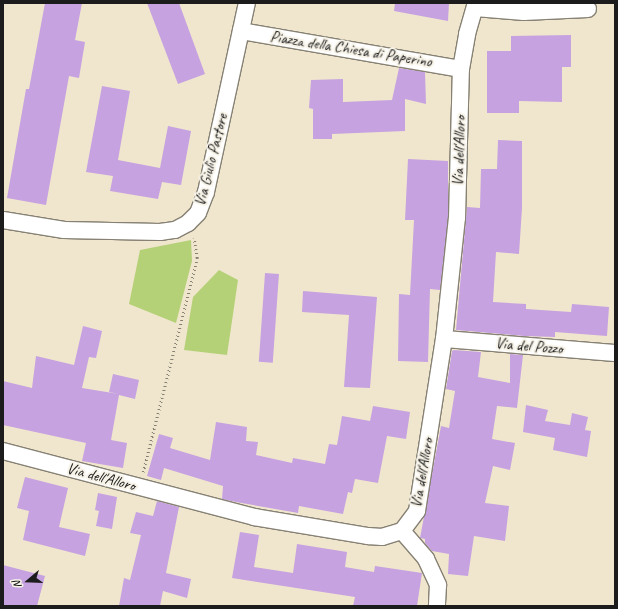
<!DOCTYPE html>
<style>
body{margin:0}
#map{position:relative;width:618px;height:609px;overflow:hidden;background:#f0e6cd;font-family:Caveat,sans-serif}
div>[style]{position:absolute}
.green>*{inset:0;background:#b5d178}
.building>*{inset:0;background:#c6a2e1;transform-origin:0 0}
.path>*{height:2.5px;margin-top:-1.25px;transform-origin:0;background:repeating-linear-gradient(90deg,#868174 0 1px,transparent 0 4px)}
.roads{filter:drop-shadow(1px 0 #868174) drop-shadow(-1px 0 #868174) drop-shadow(0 1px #868174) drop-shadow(0 -1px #868174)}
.minor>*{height:16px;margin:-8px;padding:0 8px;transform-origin:8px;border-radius:8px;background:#fff}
span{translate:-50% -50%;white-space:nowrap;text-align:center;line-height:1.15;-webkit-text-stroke:4px #f7f3e8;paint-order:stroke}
.street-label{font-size:16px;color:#1c1c1c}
.frame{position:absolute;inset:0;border:4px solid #1c1c1c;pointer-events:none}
.north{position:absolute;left:8px;top:561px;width:40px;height:40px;-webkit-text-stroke:3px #f7f3e8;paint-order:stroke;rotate:251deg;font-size:11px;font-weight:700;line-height:16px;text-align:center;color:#1c1c1c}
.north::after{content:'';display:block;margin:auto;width:14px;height:18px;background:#1c1c1c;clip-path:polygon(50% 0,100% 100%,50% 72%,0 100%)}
</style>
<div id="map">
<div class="green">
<div style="clip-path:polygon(191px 240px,192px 261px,176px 323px,129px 304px,140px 250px)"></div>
<div style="clip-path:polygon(219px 270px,238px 280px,227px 355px,184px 350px,193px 297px)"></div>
</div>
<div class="building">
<div style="clip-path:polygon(45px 3px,82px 3px,75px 40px,85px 42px,79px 78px,69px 76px,46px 205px,7px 198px,26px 89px,29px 89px)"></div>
<div style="clip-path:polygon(147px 3px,179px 3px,205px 74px,178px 84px)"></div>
<div style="clip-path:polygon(395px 3px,449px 3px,448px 21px,394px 11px)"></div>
<div style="clip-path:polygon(571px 35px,571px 67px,562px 67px,562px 102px,519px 101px,519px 113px,487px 113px,487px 51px,511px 51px,511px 36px)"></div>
<div style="clip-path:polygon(399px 68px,425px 72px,426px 104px,405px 99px,405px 131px,332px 134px,332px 139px,313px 139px,313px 109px,309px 108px,311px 80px,343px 79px,343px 102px,392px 100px)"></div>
<div style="clip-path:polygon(102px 86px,130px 91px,118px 160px,160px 168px,168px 126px,191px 131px,181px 185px,162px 182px,158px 199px,110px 191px,113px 176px,86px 172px)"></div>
<div style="clip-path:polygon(498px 140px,522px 141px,522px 208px,519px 254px,496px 252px,493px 302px,526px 304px,526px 309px,571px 312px,572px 304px,609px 307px,607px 336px,555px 332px,555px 337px,524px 336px,456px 330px,467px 207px,480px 208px,481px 169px,497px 169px)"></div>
<div style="clip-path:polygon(408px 159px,448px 161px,448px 217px,440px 290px,430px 289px,428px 362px,398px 361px,399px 294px,410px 295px,414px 220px,405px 220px)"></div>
<div style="left:265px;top:273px;width:14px;height:89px;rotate:4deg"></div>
<div style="clip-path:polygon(303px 291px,377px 297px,370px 388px,344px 387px,349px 315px,302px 312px)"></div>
<div style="clip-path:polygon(83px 326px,102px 331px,96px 358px,89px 357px,82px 388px,119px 394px,109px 392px,113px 374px,139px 380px,135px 399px,119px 395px,111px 440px,127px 443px,123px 468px,82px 461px,86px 443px,3px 425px,3px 381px,32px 388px,36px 356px,74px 365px)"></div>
<div style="clip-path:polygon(454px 350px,481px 352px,478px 377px,510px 383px,510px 354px,523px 355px,517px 408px,497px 406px,492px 439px,515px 443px,510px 470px,493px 466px,485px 503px,509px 506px,505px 541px,474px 536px,468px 576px,448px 574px,449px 554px,432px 551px,425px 543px,425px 539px,420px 538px,441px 426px,449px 428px,455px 391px,446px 389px,452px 351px)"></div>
<div style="clip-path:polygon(526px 405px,548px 410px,545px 421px,570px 425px,572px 413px,588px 417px,585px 430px,591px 431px,587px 457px,553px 450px,555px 438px,523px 432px)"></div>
<div style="clip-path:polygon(373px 406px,410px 412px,406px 439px,387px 436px,378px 483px,355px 479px,352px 493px,348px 492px,343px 514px,299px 506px,298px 513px,236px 502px,222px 499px,223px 486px,164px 468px,161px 480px,147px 476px,159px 434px,173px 438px,170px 448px,210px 460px,216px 422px,247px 427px,246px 441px,258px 442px,256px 455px,292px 463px,293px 458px,325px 464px,329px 444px,337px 445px,342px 416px,370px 421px)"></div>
<div style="clip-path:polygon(25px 477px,68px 488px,59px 527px,90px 534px,85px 556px,23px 540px,29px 511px,17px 508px)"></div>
<div style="clip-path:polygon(98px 493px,117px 497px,112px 529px,96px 526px,99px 511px,95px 510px)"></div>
<div style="clip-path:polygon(157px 501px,179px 507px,166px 573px,191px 579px,187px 598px,163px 591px,160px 606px,119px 606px,124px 578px,130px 580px,141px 535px,130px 533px,136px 512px,153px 516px)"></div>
<div style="clip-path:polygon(240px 532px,259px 535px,254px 567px,293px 573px,297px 544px,347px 552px,345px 567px,374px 572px,375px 566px,422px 573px,417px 606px,353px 606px,355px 597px,232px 578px)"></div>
<div style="clip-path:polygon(3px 565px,45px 576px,37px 606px,3px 606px)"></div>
</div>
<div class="path">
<div style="left:143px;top:472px;width:221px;rotate:-75.8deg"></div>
<div style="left:197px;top:258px;width:20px;rotate:-99deg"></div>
</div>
<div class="roads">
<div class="minor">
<div style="left:475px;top:8px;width:49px;rotate:4.7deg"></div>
<div style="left:524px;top:12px;width:64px;rotate:-2.7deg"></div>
<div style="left:241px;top:31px;width:223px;rotate:9.8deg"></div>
<div style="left:3px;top:220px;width:62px;rotate:9.3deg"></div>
<div style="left:64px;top:230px;width:96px;rotate:1.2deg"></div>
<div style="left:160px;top:232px;width:15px;rotate:-8deg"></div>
<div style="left:175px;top:230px;width:15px;rotate:-28deg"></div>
<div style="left:188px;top:223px;width:14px;rotate:-45deg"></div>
<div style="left:198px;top:213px;width:22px;rotate:-69deg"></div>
<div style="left:206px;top:192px;width:193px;rotate:-77.8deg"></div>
<div style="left:444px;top:339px;width:172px;rotate:4.7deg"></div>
<div style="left:3px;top:451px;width:260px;rotate:14.7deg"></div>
<div style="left:254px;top:517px;width:116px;rotate:9.5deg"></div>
<div style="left:368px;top:536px;width:14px;rotate:4deg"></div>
<div style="left:382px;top:537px;width:21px;rotate:-17deg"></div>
<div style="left:402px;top:531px;width:25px;rotate:-53deg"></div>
<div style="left:417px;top:511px;width:174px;rotate:-81.1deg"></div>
<div style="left:444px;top:339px;width:122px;rotate:-83.9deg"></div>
<div style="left:457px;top:218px;width:149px;rotate:-88.5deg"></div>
<div style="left:461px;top:69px;width:36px;rotate:-80deg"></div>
<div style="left:467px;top:34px;width:32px;rotate:-74deg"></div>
<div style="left:402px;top:531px;width:37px;rotate:49deg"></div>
<div style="left:426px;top:559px;width:29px;rotate:65deg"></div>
<div style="left:438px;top:585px;width:21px;rotate:93deg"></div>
</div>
</div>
<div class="street-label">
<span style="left:351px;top:49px;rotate:9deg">Piazza della Chiesa di Paperino</span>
<span style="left:459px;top:151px;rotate:-88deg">Via dell'Alloro</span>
<span style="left:211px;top:160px;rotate:-76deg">Via Giulio Pastore</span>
<span style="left:529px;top:346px;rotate:5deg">Via del Pozzo</span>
<span style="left:422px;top:473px;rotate:-80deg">Via dell'Alloro</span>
<span style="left:101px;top:477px;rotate:15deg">Via dell'Alloro</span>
</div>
<div class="frame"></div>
<div class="north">N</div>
</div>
